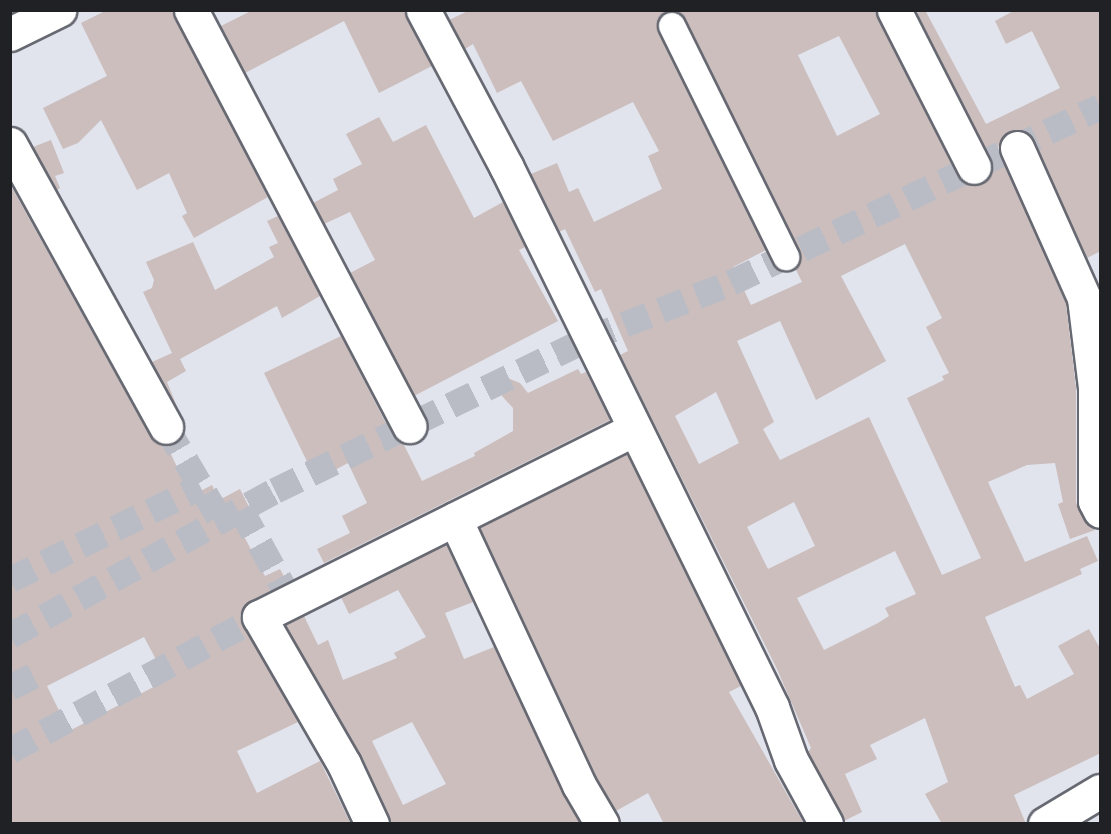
<!DOCTYPE html>
<style>
body{margin:0}
#map{position:relative;width:1111px;height:834px;overflow:hidden;background:#e1e3ed;font-family:Helvetica,sans-serif}
div>[style]{position:absolute}
.building>*{inset:0;background:#cbbebd}
.pedestrian-tunnel>*{height:26px;margin-top:-13px;transform-origin:0;background:repeating-linear-gradient(90deg,#babcc5 0 26px,transparent 0 39px)}
.roads{filter:drop-shadow(2px 0 #676972) drop-shadow(-2px 0 #676972) drop-shadow(0 2px #676972) drop-shadow(0 -2px #676972)}
.pedestrian>*{height:26px;margin:-13px;padding:0 13px;transform-origin:13px;border-radius:13px;background:#fff}
.minor>*{height:33px;margin:-16.5px;padding:0 16.5px;transform-origin:16.5px;border-radius:16.5px;background:#fff}
span{translate:-50% -50%;white-space:nowrap;text-align:center;line-height:1.15;-webkit-text-stroke:4.5px #e1e3ed;paint-order:stroke}
.frame{position:absolute;inset:0;border:12px solid #202125;pointer-events:none}
</style>
<div id="map">
<div class="building">
<div style="clip-path:polygon(107px 10px,172px 10px,268px 197px,194px 238px,182px 216px,187px 213px,169px 173px,137px 190px,101px 120px,78px 143px,63px 149px,43px 108px,107px 76px,81px 23px)"></div>
<div style="clip-path:polygon(253px 10px,404px 10px,432px 66px,379px 93px,344px 21px,245px 73px,221px 26px)"></div>
<div style="clip-path:polygon(evenodd,470px 10px,876px 10px,957px 176px,974px 186px,990px 177px,991px 159px,917px 13px,925px 10px,986px 124px,1060px 88px,1032px 31px,1006px 44px,995px 21px,1015px 10px,1101px 10px,1101px 251px,1087px 258px,1028px 133px,1010px 131px,998px 147px,1066px 303px,1076px 388px,1076px 502px,1083px 519px,1095px 530px,1070px 539px,1058px 504px,1063px 502px,1055px 463px,1027px 465px,988px 482px,1025px 562px,1087px 536px,1098px 561px,1080px 569px,1082px 574px,985px 617px,1015px 687px,1020px 685px,1027px 699px,1074px 674px,1058px 646px,1089px 629px,1101px 650px,1101px 753px,1014px 795px,1026px 824px,942px 824px,925px 794px,948px 782px,925px 718px,870px 745px,877px 759px,845px 774px,862px 812px,844px 821px,808px 752px,811px 748px,777px 669px,620px 355px,628px 351px,601px 289px,595px 292px,565px 229px,559px 232px,531px 174px,557px 163px,569px 192px,578px 188px,594px 222px,662px 189px,648px 156px,659px 151px,633px 102px,553px 141px,521px 81px,497px 93px,473px 44px,465px 49px,449px 20px,470px 10px,674px 11px,685px 19px,800px 251px,801px 259px,795px 268px,802px 282px,751px 305px,733px 267px,766px 250px,659px 33px,660px 17px,674px 11px,470px 10px,839px 36px,880px 114px,837px 136px,798px 55px,839px 36px,470px 10px,905px 244px,942px 318px,926px 327px,949px 373px,942px 376px,944px 380px,907px 398px,981px 558px,942px 575px,869px 417px,780px 460px,763px 429px,774px 422px,737px 341px,780px 321px,816px 400px,886px 361px,841px 276px,905px 244px,470px 10px,716px 392px,739px 443px,699px 464px,675px 416px,716px 392px,470px 10px,794px 502px,815px 546px,768px 569px,747px 527px,794px 502px,470px 10px,895px 551px,916px 594px,885px 608px,889px 616px,878px 623px,824px 650px,797px 598px,895px 551px)"></div>
<div style="clip-path:polygon(379px 117px,393px 142px,426px 125px,474px 218px,503px 202px,525px 247px,519px 250px,558px 321px,414px 396px,350px 273px,375px 260px,350px 212px,324px 224px,313px 203px,338px 190px,333px 179px,362px 164px,346px 134px)"></div>
<div style="clip-path:polygon(51px 140px,64px 173px,55px 176px,60px 188px,57px 190px,33px 147px)"></div>
<div style="clip-path:polygon(evenodd,10px 184px,150px 436px,167px 446px,191px 496px,212px 485px,219px 500px,240px 489px,253px 515px,237px 523px,265px 576px,280px 569px,287px 582px,250px 601px,240px 616px,298px 722px,237px 751px,257px 793px,320px 761px,351px 824px,10px 824px,10px 184px,144px 637px,167px 680px,69px 731px,47px 686px,144px 637px)"></div>
<div style="clip-path:polygon(278px 216px,320px 296px,282px 318px,277px 306px,180px 359px,186px 371px,167px 382px,178px 409px,152px 362px,172px 353px,143px 292px,152px 288px,154px 280px,146px 262px,193px 242px,215px 290px,274px 257px,269px 247px,278px 243px,267px 221px)"></div>
<div style="clip-path:polygon(341px 336px,392px 435px,403px 443px,422px 481px,475px 456px,474px 453px,513px 431px,513px 408px,502px 396px,502px 376px,520px 383px,528px 393px,578px 369px,581px 374px,586px 372px,610px 420px,324px 563px,317px 549px,350px 533px,342px 516px,367px 503px,348px 463px,316px 480px,264px 373px)"></div>
<div style="clip-path:polygon(627px 454px,741px 686px,729px 692px,804px 824px,664px 824px,648px 793px,616px 811px,596px 776px,480px 528px)"></div>
<div style="clip-path:polygon(evenodd,446px 544px,473px 602px,445px 613px,464px 659px,494px 647px,580px 824px,390px 824px,360px 755px,285px 625px,304px 616px,318px 645px,328px 640px,343px 680px,397px 658px,394px 653px,426px 637px,398px 590px,349px 614px,341px 597px,446px 544px,412px 722px,446px 784px,403px 805px,372px 741px,412px 722px)"></div>
</div>
<div class="pedestrian-tunnel">
<div style="left:166px;top:427px;width:109px;rotate:59.7deg"></div>
<div style="left:241px;top:510px;width:102px;rotate:61.2deg"></div>
<div style="left:10px;top:580px;width:212px;rotate:-26deg"></div>
<div style="left:10px;top:636px;width:302px;rotate:-28.7deg"></div>
<div style="left:275px;top:491px;width:348px;rotate:-25.9deg"></div>
<div style="left:588px;top:339px;width:154px;rotate:-21.4deg"></div>
<div style="left:731px;top:283px;width:409px;rotate:-25.5deg"></div>
<div style="left:10px;top:688px;width:29px;rotate:-27deg"></div>
<div style="left:10px;top:751px;width:283px;rotate:-28.3deg"></div>
</div>
<div class="roads">
<div class="pedestrian">
<div style="left:672px;top:26px;width:258px;rotate:63.7deg"></div>
</div>
<div class="minor">
<div style="left:191px;top:10px;width:470px;rotate:62.3deg"></div>
<div style="left:423px;top:10px;width:177px;rotate:62deg"></div>
<div style="left:506px;top:166px;width:603px;rotate:63.82deg"></div>
<div style="left:772px;top:707px;width:56px;rotate:70.3deg"></div>
<div style="left:791px;top:760px;width:73px;rotate:61.3deg"></div>
<div style="left:894px;top:10px;width:176px;rotate:63deg"></div>
<div style="left:10px;top:34px;width:55px;rotate:-26.1deg"></div>
<div style="left:10px;top:144px;width:323px;rotate:61.1deg"></div>
<div style="left:1017px;top:148px;width:164px;rotate:65.9deg"></div>
<div style="left:1084px;top:298px;width:90px;rotate:83deg"></div>
<div style="left:1095px;top:387px;width:114px;rotate:90deg"></div>
<div style="left:1095px;top:501px;width:11px;rotate:63deg"></div>
<div style="left:455px;top:519px;width:293px;rotate:65deg"></div>
<div style="left:579px;top:785px;width:45px;rotate:59.5deg"></div>
<div style="left:372px;top:824px;width:66px;rotate:-115deg"></div>
<div style="left:344px;top:764px;width:170px;rotate:-120deg"></div>
<div style="left:259px;top:617px;width:418px;rotate:-26.6deg"></div>
<div style="left:1045px;top:824px;width:64px;rotate:-31deg"></div>
</div>
</div>
<div class="frame"></div>
</div>
